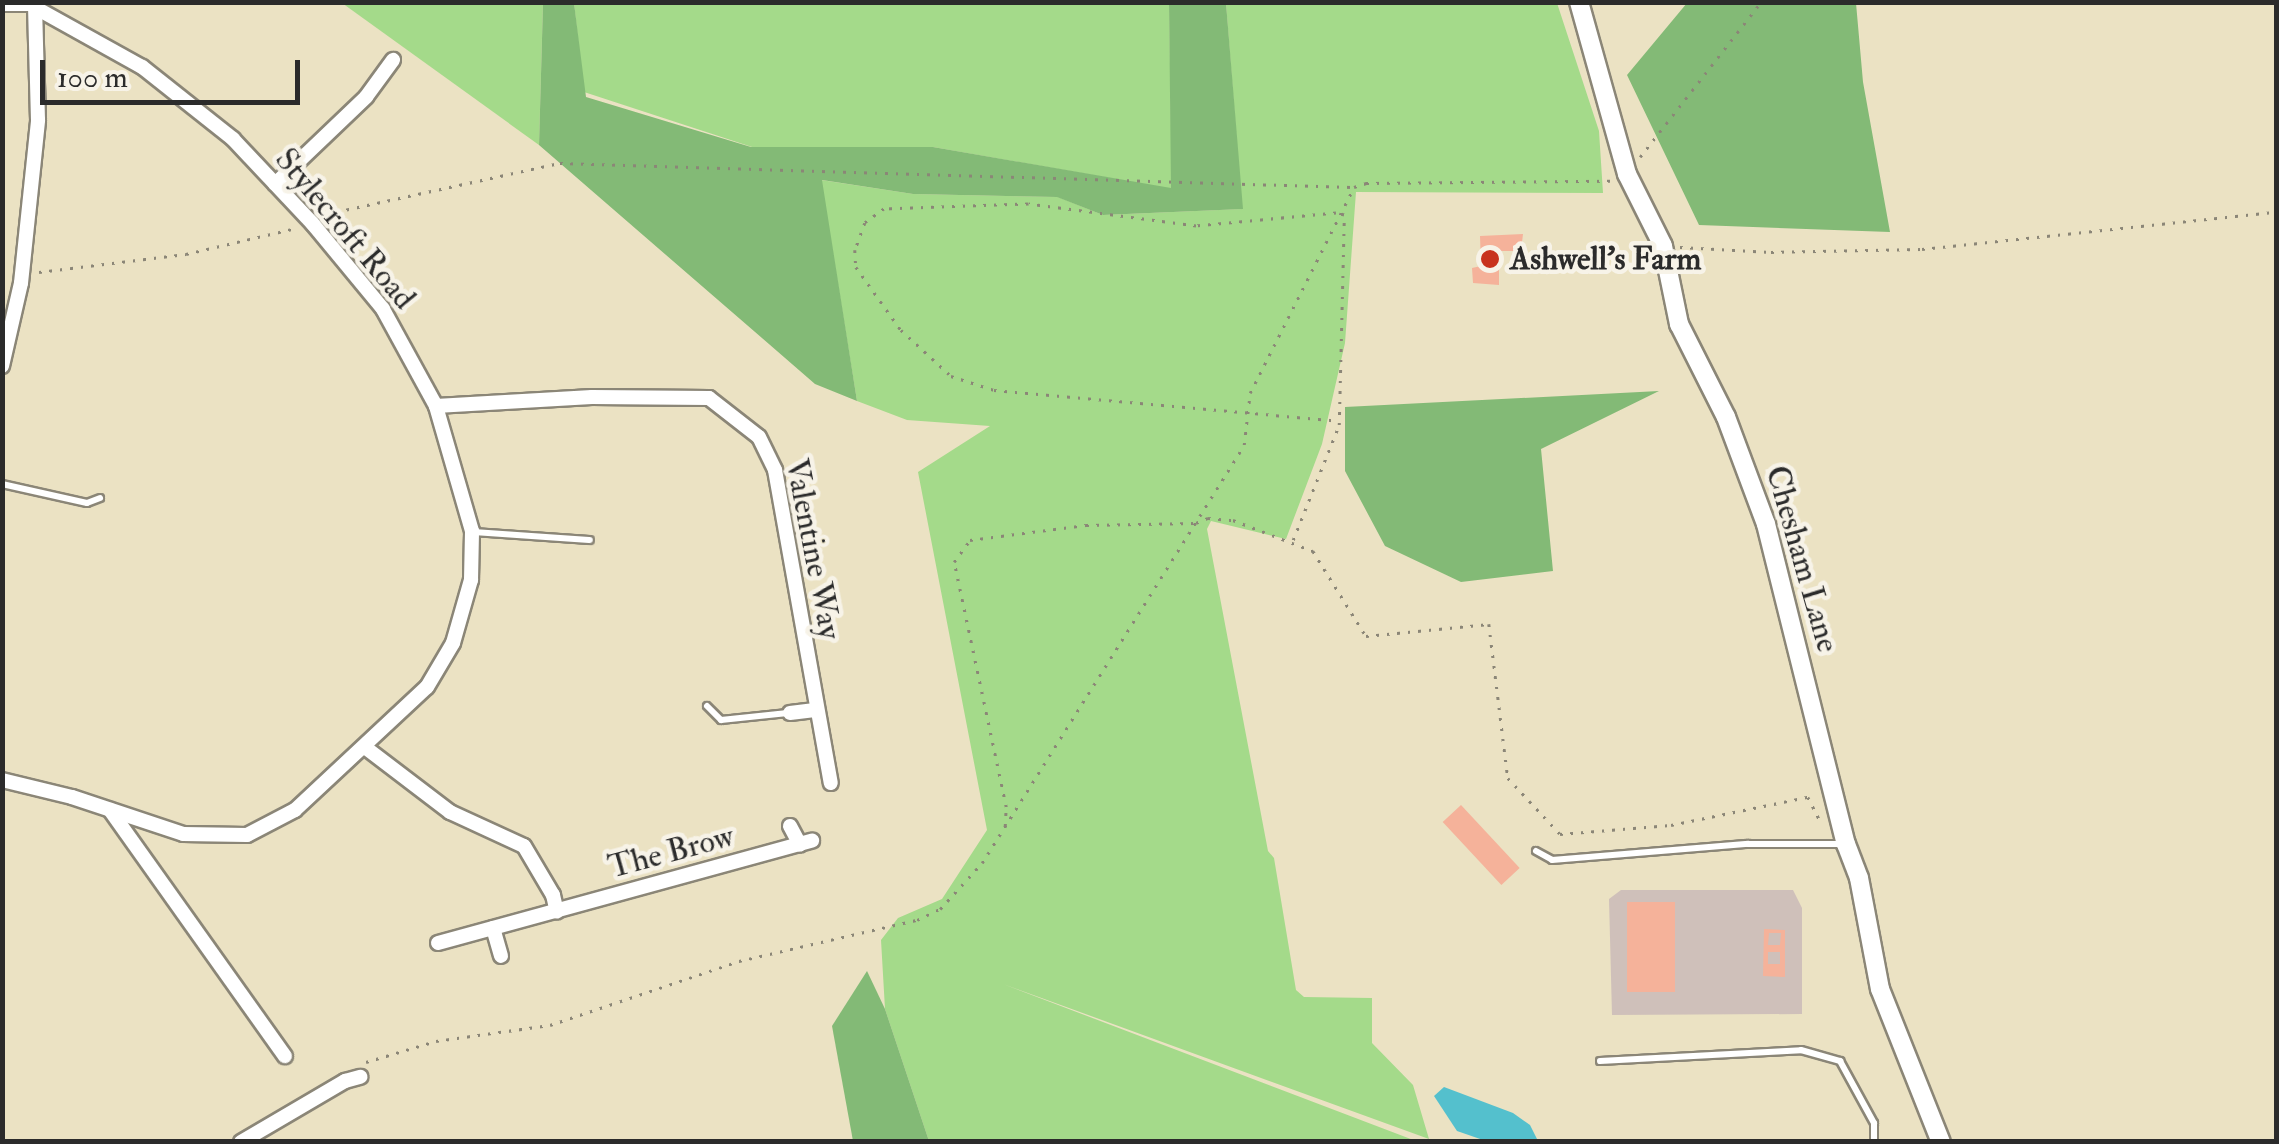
<!DOCTYPE html>
<style>
body{margin:0}
#map{position:relative;width:2279px;height:1144px;overflow:hidden;background:#ebe2c3;font-family:"IM FELL Double Pica",serif}
div>[style]{position:absolute}
.industrial>*{inset:0;background:#cfc0ba}
.green>*{inset:0;background:#a4da8a}
.forest>*{inset:0;background:#83ba76}
.water>*{inset:0;background:#54c0cd}
.building>*{inset:0;background:#f5b29a;transform-origin:0 0}
.path>*{height:2.5px;margin-top:-1.25px;transform-origin:0;background:repeating-linear-gradient(90deg,#8b8677 0 2.5px,transparent 0 10.5px)}
.roads{filter:drop-shadow(2px 0 #8b8677) drop-shadow(-2px 0 #8b8677) drop-shadow(0 2px #8b8677) drop-shadow(0 -2px #8b8677)}
.service>*{height:6px;margin:-3px;padding:0 3px;transform-origin:3px;border-radius:3px;background:#fff}
.minor>*{height:14px;margin:-7px;padding:0 7px;transform-origin:7px;border-radius:7px;background:#fff}
.tertiary>*{height:18px;margin:-9px;padding:0 9px;transform-origin:9px;border-radius:9px;background:#fff}
.dots>*{width:28px;height:28px;translate:-50% -50%;box-sizing:border-box;border:5px solid #f7f3e8;border-radius:50%}
span{translate:-50% -50%;white-space:nowrap;text-align:center;line-height:1.15;-webkit-text-stroke:9px #f7f3e8;paint-order:stroke}
.street-label{font-size:32px;color:#2b2b2b}
.poi-label{font-size:32px;color:#2b2b2b;font-weight:700}
.left{translate:0 -50%;text-align:left}
.frame{position:absolute;inset:0;border:5px solid #2b2b2b;pointer-events:none}
.scale{position:absolute;left:40px;top:60px;width:260px;height:45px;box-sizing:border-box;border:5px solid #2b2b2b;border-top:0;padding-left:12px;font-size:30px;line-height:35px;white-space:nowrap;color:#2b2b2b;-webkit-text-stroke:8px #f7f3e8;paint-order:stroke}
</style>
<div id="map">
<div class="industrial">
<div style="clip-path:polygon(1621px 890px,1793px 890px,1802px 908px,1802px 1014px,1612px 1015px,1609px 899px)"></div>
</div>
<div class="green">
<div style="clip-path:polygon(342px 3px,543px 3px,539px 145px)"></div>
<div style="clip-path:polygon(574px 3px,1169px 3px,1172px 189px,933px 147px,752px 147px,584px 92px)"></div>
<div style="clip-path:polygon(1226px 3px,1557px 3px,1599px 131px,1603px 193px,1356px 192px,1345px 343px,1322px 444px,1286px 539px,1211px 521px,1207px 529px,1268px 851px,1274px 858px,1296px 990px,1304px 997px,1372px 998px,1372px 1043px,1413px 1085px,1429px 1139px,1003px 984px,1416px 1141px,929px 1141px,885px 1009px,881px 940px,898px 918px,942px 899px,987px 830px,918px 472px,990px 426px,907px 420px,857px 401px,821px 180px,913px 194px,1058px 197px,1103px 215px,1242px 209px)"></div>
</div>
<div class="forest">
<div style="clip-path:polygon(543px 3px,574px 3px,586px 97px,751px 147px,933px 147px,1171px 188px,1169px 3px,1226px 3px,1243px 209px,1103px 215px,1057px 197px,913px 194px,822px 180px,857px 401px,815px 384px,539px 145px)"></div>
<div style="clip-path:polygon(1687px 3px,1856px 3px,1863px 82px,1890px 232px,1699px 225px,1627px 75px)"></div>
<div style="clip-path:polygon(1659px 391px,1541px 449px,1553px 571px,1461px 582px,1385px 546px,1345px 471px,1345px 407px)"></div>
<div style="clip-path:polygon(867px 971px,885px 1009px,929px 1141px,853px 1141px,832px 1026px)"></div>
</div>
<div class="water">
<div style="clip-path:polygon(1444px 1087px,1513px 1113px,1530px 1125px,1538px 1141px,1486px 1141px,1457px 1131px,1434px 1096px)"></div>
</div>
<div class="building">
<div style="clip-path:polygon(1523px 234px,1521px 251px,1499px 251px,1499px 285px,1473px 283px,1472px 268px,1481px 266px,1480px 236px)"></div>
<div style="left:1461px;top:805px;width:86px;height:25px;rotate:47deg"></div>
<div style="left:1627px;top:902px;width:48px;height:90px"></div>
<div style="clip-path:polygon(evenodd,1764px 929px,1785px 930px,1785px 977px,1763px 976px,1764px 929px,1769px 933px,1781px 933px,1780px 945px,1768px 945px,1769px 933px,1764px 929px,1768px 952px,1780px 952px,1780px 964px,1768px 964px,1768px 952px)"></div>
</div>
<div class="path">
<div style="left:1640px;top:157px;width:197px;rotate:-52deg"></div>
<div style="left:1336px;top:213px;width:141px;rotate:174.7deg"></div>
<div style="left:1196px;top:226px;width:169px;rotate:-172.5deg"></div>
<div style="left:1028px;top:204px;width:144px;rotate:178deg"></div>
<div style="left:884px;top:209px;width:24px;rotate:144deg"></div>
<div style="left:865px;top:223px;width:29px;rotate:110deg"></div>
<div style="left:855px;top:250px;width:17px;rotate:87deg"></div>
<div style="left:856px;top:267px;width:77px;rotate:54.5deg"></div>
<div style="left:901px;top:330px;width:68px;rotate:42.6deg"></div>
<div style="left:951px;top:376px;width:45px;rotate:18deg"></div>
<div style="left:994px;top:390px;width:346px;rotate:5.1deg"></div>
<div style="left:326px;top:214px;width:239px;rotate:-12.3deg"></div>
<div style="left:560px;top:163px;width:792px;rotate:1.74deg"></div>
<div style="left:1680px;top:247px;width:91px;rotate:3.1deg"></div>
<div style="left:1771px;top:252px;width:151px;rotate:-1.1deg"></div>
<div style="left:1922px;top:249px;width:356px;rotate:-6deg"></div>
<div style="left:39px;top:272px;width:148px;rotate:-7deg"></div>
<div style="left:186px;top:254px;width:109px;rotate:-13.3deg"></div>
<div style="left:1293px;top:540px;width:124px;rotate:-68.2deg"></div>
<div style="left:1339px;top:425px;width:210px;rotate:-88.6deg"></div>
<div style="left:1344px;top:215px;width:6px;rotate:-162deg"></div>
<div style="left:1005px;top:826px;width:19px;rotate:-87deg"></div>
<div style="left:1006px;top:807px;width:250px;rotate:-102deg"></div>
<div style="left:954px;top:562px;width:27px;rotate:-54deg"></div>
<div style="left:970px;top:540px;width:117px;rotate:-7.4deg"></div>
<div style="left:1086px;top:525px;width:110px;rotate:-1deg"></div>
<div style="left:1196px;top:523px;width:13px;rotate:-23deg"></div>
<div style="left:1208px;top:518px;width:25px;rotate:5deg"></div>
<div style="left:1233px;top:520px;width:86px;rotate:21.2deg"></div>
<div style="left:1313px;top:551px;width:100px;rotate:58.1deg"></div>
<div style="left:1366px;top:636px;width:124px;rotate:-5.6deg"></div>
<div style="left:1489px;top:624px;width:155px;rotate:83deg"></div>
<div style="left:1508px;top:778px;width:76px;rotate:47.1deg"></div>
<div style="left:1560px;top:834px;width:111px;rotate:-4.6deg"></div>
<div style="left:1671px;top:825px;width:140px;rotate:-11.6deg"></div>
<div style="left:1808px;top:797px;width:29px;rotate:63deg"></div>
<div style="left:366px;top:1062px;width:73px;rotate:-16.7deg"></div>
<div style="left:436px;top:1041px;width:115px;rotate:-8deg"></div>
<div style="left:550px;top:1025px;width:200px;rotate:-18.7deg"></div>
<div style="left:739px;top:961px;width:183px;rotate:-13deg"></div>
<div style="left:917px;top:920px;width:25px;rotate:-26deg"></div>
<div style="left:940px;top:909px;width:62px;rotate:-47.6deg"></div>
<div style="left:982px;top:863px;width:493px;rotate:-57.9deg"></div>
<div style="left:1244px;top:445px;width:52px;rotate:-83.4deg"></div>
<div style="left:1250px;top:393px;width:231px;rotate:-63.2deg"></div>
<div style="left:1354px;top:187px;width:13px;rotate:-18deg"></div>
<div style="left:1366px;top:183px;width:244px;rotate:-0.5deg"></div>
</div>
<div class="roads">
<div class="service">
<div style="left:2px;top:8px;width:33px"></div>
<div style="left:2px;top:484px;width:87px;rotate:12.6deg"></div>
<div style="left:87px;top:503px;width:14px;rotate:-21deg"></div>
<div style="left:473px;top:532px;width:117px;rotate:3.9deg"></div>
<div style="left:707px;top:706px;width:20px;rotate:45deg"></div>
<div style="left:721px;top:720px;width:67px;rotate:-6deg"></div>
<div style="left:1536px;top:851px;width:18px;rotate:29deg"></div>
<div style="left:1552px;top:860px;width:197px;rotate:-4.7deg"></div>
<div style="left:1748px;top:844px;width:97px"></div>
<div style="left:1600px;top:1061px;width:201px;rotate:-3.1deg"></div>
<div style="left:1801px;top:1050px;width:41px;rotate:15.8deg"></div>
<div style="left:1840px;top:1061px;width:71px;rotate:61.3deg"></div>
<div style="left:1874px;top:1123px;width:19px;rotate:90deg"></div>
</div>
<div class="minor">
<div style="left:275px;top:184px;width:126px;rotate:-43.7deg"></div>
<div style="left:366px;top:97px;width:46px;rotate:-53.9deg"></div>
<div style="left:2px;top:366px;width:85px;rotate:-77.1deg"></div>
<div style="left:21px;top:283px;width:164px;rotate:-84deg"></div>
<div style="left:38px;top:120px;width:115px;rotate:-91.5deg"></div>
<div style="left:436px;top:406px;width:156px;rotate:-3.3deg"></div>
<div style="left:592px;top:397px;width:117px;rotate:0.5deg"></div>
<div style="left:709px;top:398px;width:63px;rotate:38deg"></div>
<div style="left:759px;top:437px;width:37px;rotate:64deg"></div>
<div style="left:775px;top:470px;width:318px;rotate:79.9deg"></div>
<div style="left:790px;top:713px;width:25px;rotate:-7deg"></div>
<div style="left:366px;top:748px;width:106px;rotate:37.3deg"></div>
<div style="left:450px;top:812px;width:81px;rotate:24.7deg"></div>
<div style="left:524px;top:846px;width:57px;rotate:59.4deg"></div>
<div style="left:553px;top:895px;width:17px;rotate:77deg"></div>
<div style="left:2px;top:780px;width:72px;rotate:13.7deg"></div>
<div style="left:72px;top:797px;width:117px;rotate:18.4deg"></div>
<div style="left:183px;top:834px;width:64px;rotate:0.9deg"></div>
<div style="left:247px;top:835px;width:54px;rotate:-27.5deg"></div>
<div style="left:295px;top:810px;width:180px;rotate:-43deg"></div>
<div style="left:427px;top:687px;width:51px;rotate:-59.4deg"></div>
<div style="left:453px;top:643px;width:66px;rotate:-74.1deg"></div>
<div style="left:471px;top:580px;width:49px;rotate:-88.8deg"></div>
<div style="left:472px;top:531px;width:130px;rotate:-106.1deg"></div>
<div style="left:436px;top:406px;width:111px;rotate:-118.7deg"></div>
<div style="left:383px;top:309px;width:110px;rotate:-129.5deg"></div>
<div style="left:313px;top:224px;width:117px;rotate:-133.3deg"></div>
<div style="left:233px;top:139px;width:116px;rotate:-141.6deg"></div>
<div style="left:142px;top:67px;width:121px;rotate:-150.9deg"></div>
<div style="left:110px;top:810px;width:302px;rotate:54.6deg"></div>
<div style="left:790px;top:826px;width:21px;rotate:62deg"></div>
<div style="left:493px;top:928px;width:29px;rotate:74deg"></div>
<div style="left:438px;top:943px;width:388px;rotate:-15.3deg"></div>
<div style="left:241px;top:1142px;width:121px;rotate:-30.4deg"></div>
<div style="left:345px;top:1081px;width:16px;rotate:-15deg"></div>
</div>
<div class="tertiary">
<div style="left:1579px;top:2px;width:179px;rotate:74.4deg"></div>
<div style="left:1627px;top:174px;width:80px;rotate:63.4deg"></div>
<div style="left:1663px;top:246px;width:80px;rotate:78.4deg"></div>
<div style="left:1679px;top:324px;width:104px;rotate:63.2deg"></div>
<div style="left:1726px;top:417px;width:114px;rotate:69.5deg"></div>
<div style="left:1766px;top:524px;width:330px;rotate:76deg"></div>
<div style="left:1846px;top:844px;width:36px;rotate:69deg"></div>
<div style="left:1859px;top:878px;width:113px;rotate:79.3deg"></div>
<div style="left:1880px;top:989px;width:165px;rotate:68.3deg"></div>
</div>
</div>
<div class="dots">
<div style="left:1490px;top:259px;background:#c8321e"></div>
</div>
<div class="street-label">
<span style="left:345px;top:229px;rotate:50deg">Stylecroft Road</span>
<span style="left:813px;top:549px;rotate:79deg">Valentine Way</span>
<span style="left:1802px;top:559px;rotate:74deg">Chesham Lane</span>
<span style="left:671px;top:852px;rotate:-15deg">The Brow</span>
</div>
<div class="poi-label">
<span class="left" style="left:1510px;top:259px">Ashwell's Farm</span>
</div>
<div class="frame"></div>
<div class="scale">100 m</div>
</div>
